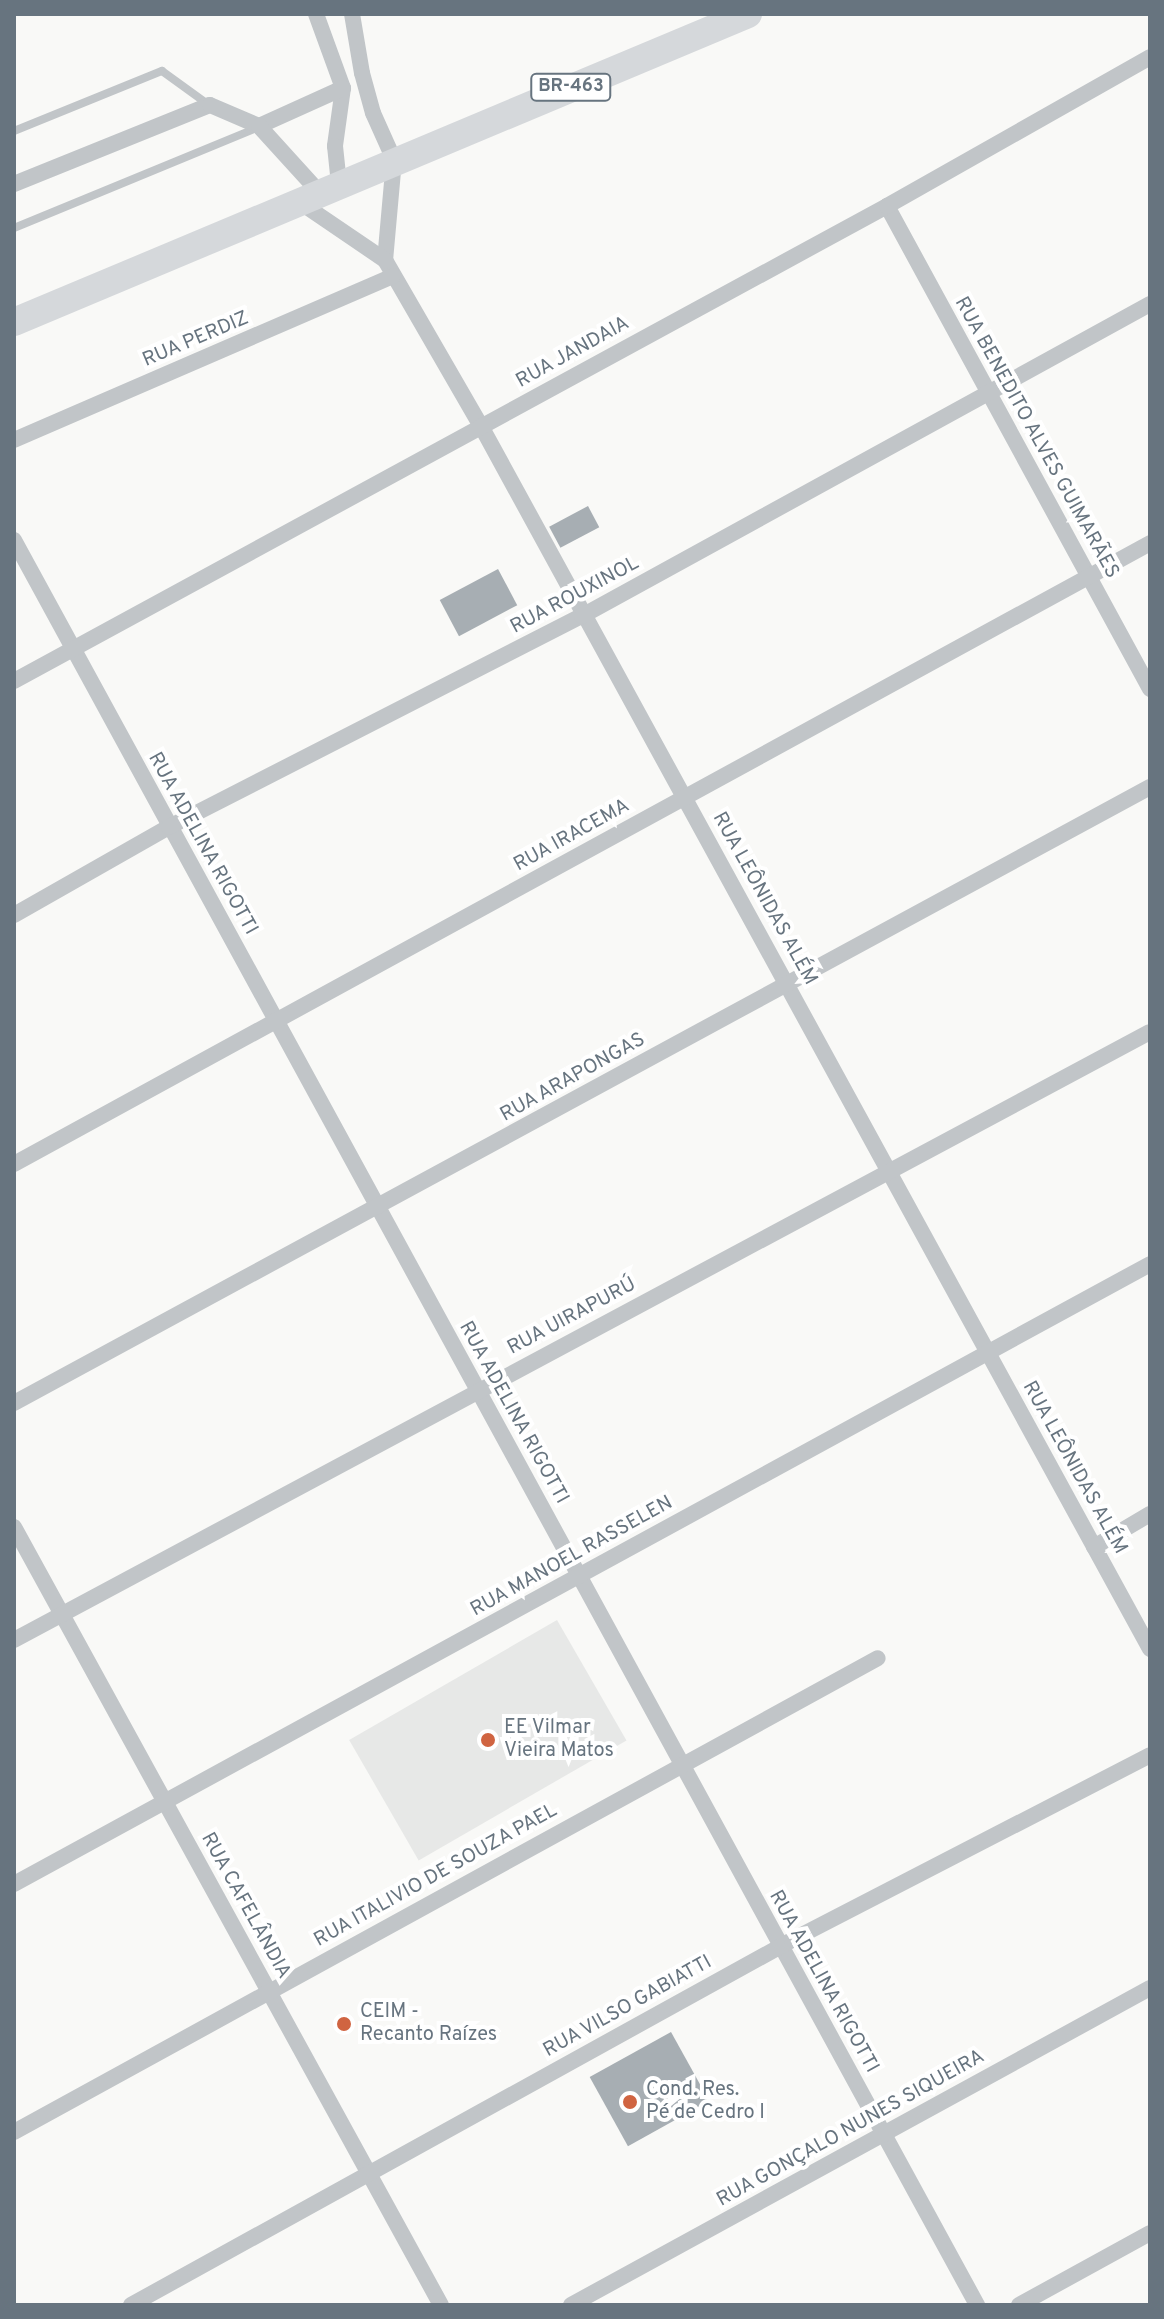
<!DOCTYPE html>
<meta charset="utf-8">
<style>
body{margin:0}
#map{position:relative;width:1164px;height:2319px;overflow:hidden;background:#f9f9f7;font-family:Overpass,sans-serif}
div>[style]{position:absolute}
.built>*{inset:0;background:#e7e8e7;transform-origin:0 0}
.building>*{inset:0;background:#a7aeb3;transform-origin:0 0}
.lane>*{height:8px;margin:-4px;padding:0 4px;transform-origin:4px;border-radius:4px;background:#c1c5c8}
.street>*{height:16px;margin:-8px;padding:0 8px;transform-origin:8px;border-radius:8px;background:#c1c5c8}
.highway>*{height:28px;margin:-14px;padding:0 14px;transform-origin:14px;border-radius:14px;background:#d5d8db}
.dots>*{width:22px;height:22px;translate:-50% -50%;box-sizing:border-box;border:4px solid #fff;border-radius:50%}
span{translate:-50% -50%;white-space:nowrap;text-align:center;line-height:1.15;-webkit-text-stroke:8px #fff;paint-order:stroke}
.shield-label span{padding:2px 6px;background:#fff;border:2px solid;border-radius:6px;-webkit-text-stroke-width:0}
.shield-label{font-size:18px;color:#67747f;font-weight:700}
.street-label{font-size:20px;color:#67747f}
.poi-label{font-size:20px;color:#67747f}
.left{translate:0 -50%;text-align:left}
.frame{position:absolute;inset:0;border:16px solid #67747f;pointer-events:none}
</style>
<div id="map">
<div class="built">
<div style="left:557px;top:1620px;width:139px;height:240px;rotate:60deg"></div>
</div>
<div class="building">
<div style="left:588px;top:506px;width:24px;height:44px;rotate:62deg"></div>
<div style="left:498px;top:569px;width:41px;height:66px;rotate:62deg"></div>
<div style="left:671px;top:2032px;width:79px;height:93px;rotate:61deg"></div>
</div>
<div class="lane">
<div style="left:14px;top:131px;width:160px;rotate:-22.1deg"></div>
<div style="left:162px;top:71px;width:58px;rotate:35.9deg"></div>
<div style="left:14px;top:228px;width:265px;rotate:-22.4deg"></div>
</div>
<div class="street">
<div style="left:316px;top:14px;width:79px;rotate:70deg"></div>
<div style="left:343px;top:88px;width:59px;rotate:97.9deg"></div>
<div style="left:335px;top:146px;width:38px;rotate:84deg"></div>
<div style="left:352px;top:14px;width:60px;rotate:80.4deg"></div>
<div style="left:362px;top:73px;width:41px;rotate:74.6deg"></div>
<div style="left:373px;top:113px;width:51px;rotate:65.9deg"></div>
<div style="left:394px;top:160px;width:100px;rotate:95.1deg"></div>
<div style="left:385px;top:260px;width:192px;rotate:60deg"></div>
<div style="left:481px;top:426px;width:1394px;rotate:61.32deg"></div>
<div style="left:259px;top:126px;width:92px;rotate:-24.3deg"></div>
<div style="left:14px;top:184px;width:211px;rotate:-22deg"></div>
<div style="left:210px;top:105px;width:53px;rotate:23.2deg"></div>
<div style="left:259px;top:126px;width:91px;rotate:47.7deg"></div>
<div style="left:301px;top:203px;width:102px;rotate:34.2deg"></div>
<div style="left:887px;top:206px;width:550px;rotate:61.43deg"></div>
<div style="left:14px;top:440px;width:413px;rotate:-23.4deg"></div>
<div style="left:14px;top:540px;width:2011px;rotate:61.38deg"></div>
<div style="left:14px;top:681px;width:994px;rotate:-28.55deg"></div>
<div style="left:887px;top:206px;width:302px;rotate:-29.5deg"></div>
<div style="left:14px;top:915px;width:178px;rotate:-29.6deg"></div>
<div style="left:169px;top:827px;width:464px;rotate:-27.1deg"></div>
<div style="left:582px;top:616px;width:648px;rotate:-28.78deg"></div>
<div style="left:14px;top:1164px;width:1295px;rotate:-28.66deg"></div>
<div style="left:14px;top:1403px;width:1292px;rotate:-28.47deg"></div>
<div style="left:14px;top:1527px;width:887px;rotate:61.24deg"></div>
<div style="left:1094px;top:1547px;width:65px;rotate:-30.5deg"></div>
<div style="left:14px;top:1640px;width:1288px;rotate:-28.16deg"></div>
<div style="left:14px;top:1884px;width:1294px;rotate:-28.62deg"></div>
<div style="left:14px;top:2132px;width:985px;rotate:-28.75deg"></div>
<div style="left:131px;top:2305px;width:755px;rotate:-28.91deg"></div>
<div style="left:792px;top:1940px;width:403px;rotate:-27.3deg"></div>
<div style="left:571px;top:2305px;width:660px;rotate:-28.7deg"></div>
<div style="left:1019px;top:2305px;width:149px;rotate:-28.8deg"></div>
</div>
<div class="highway">
<div style="left:14px;top:322px;width:796px;rotate:-22.76deg"></div>
</div>
<div class="dots">
<div style="left:488px;top:1740px;background:#d06441"></div>
<div style="left:344px;top:2024px;background:#d06441"></div>
<div style="left:630px;top:2102px;background:#d06441"></div>
</div>
<div class="shield-label">
<span style="left:571px;top:87px">BR-463</span>
</div>
<div class="street-label">
<span style="left:196px;top:340px;rotate:-23deg">RUA PERDIZ</span>
<span style="left:573px;top:353px;rotate:-29deg">RUA JANDAIA</span>
<span style="left:1036px;top:438px;rotate:61deg">RUA BENEDITO ALVES GUIMARÃES</span>
<span style="left:575px;top:596px;rotate:-28deg">RUA ROUXINOL</span>
<span style="left:572px;top:836px;rotate:-29deg">RUA IRACEMA</span>
<span style="left:202px;top:844px;rotate:61deg">RUA ADELINA RIGOTTI</span>
<span style="left:764px;top:899px;rotate:61deg">RUA LEÔNIDAS ALÉM</span>
<span style="left:573px;top:1078px;rotate:-29deg">RUA ARAPONGAS</span>
<span style="left:572px;top:1317px;rotate:-28deg">RUA UIRAPURÚ</span>
<span style="left:513px;top:1413px;rotate:61deg">RUA ADELINA RIGOTTI</span>
<span style="left:1074px;top:1468px;rotate:61deg">RUA LEÔNIDAS ALÉM</span>
<span style="left:572px;top:1557px;rotate:-29deg">RUA MANOEL RASSELEN</span>
<span style="left:436px;top:1876px;rotate:-29deg">RUA ITALIVIO DE SOUZA PAEL</span>
<span style="left:245px;top:1906px;rotate:61deg">RUA CAFELÂNDIA</span>
<span style="left:823px;top:1982px;rotate:61deg">RUA ADELINA RIGOTTI</span>
<span style="left:628px;top:2007px;rotate:-29deg">RUA VILSO GABIATTI</span>
<span style="left:851px;top:2129px;rotate:-29deg">RUA GONÇALO NUNES SIQUEIRA</span>
</div>
<div class="poi-label">
<span class="left" style="left:504px;top:1740px">EE Vilmar<br>Vieira Matos</span>
<span class="left" style="left:360px;top:2024px">CEIM -<br>Recanto Raízes</span>
<span class="left" style="left:646px;top:2102px">Cond. Res.<br>Pé de Cedro I</span>
</div>
<div class="frame"></div>
</div>
